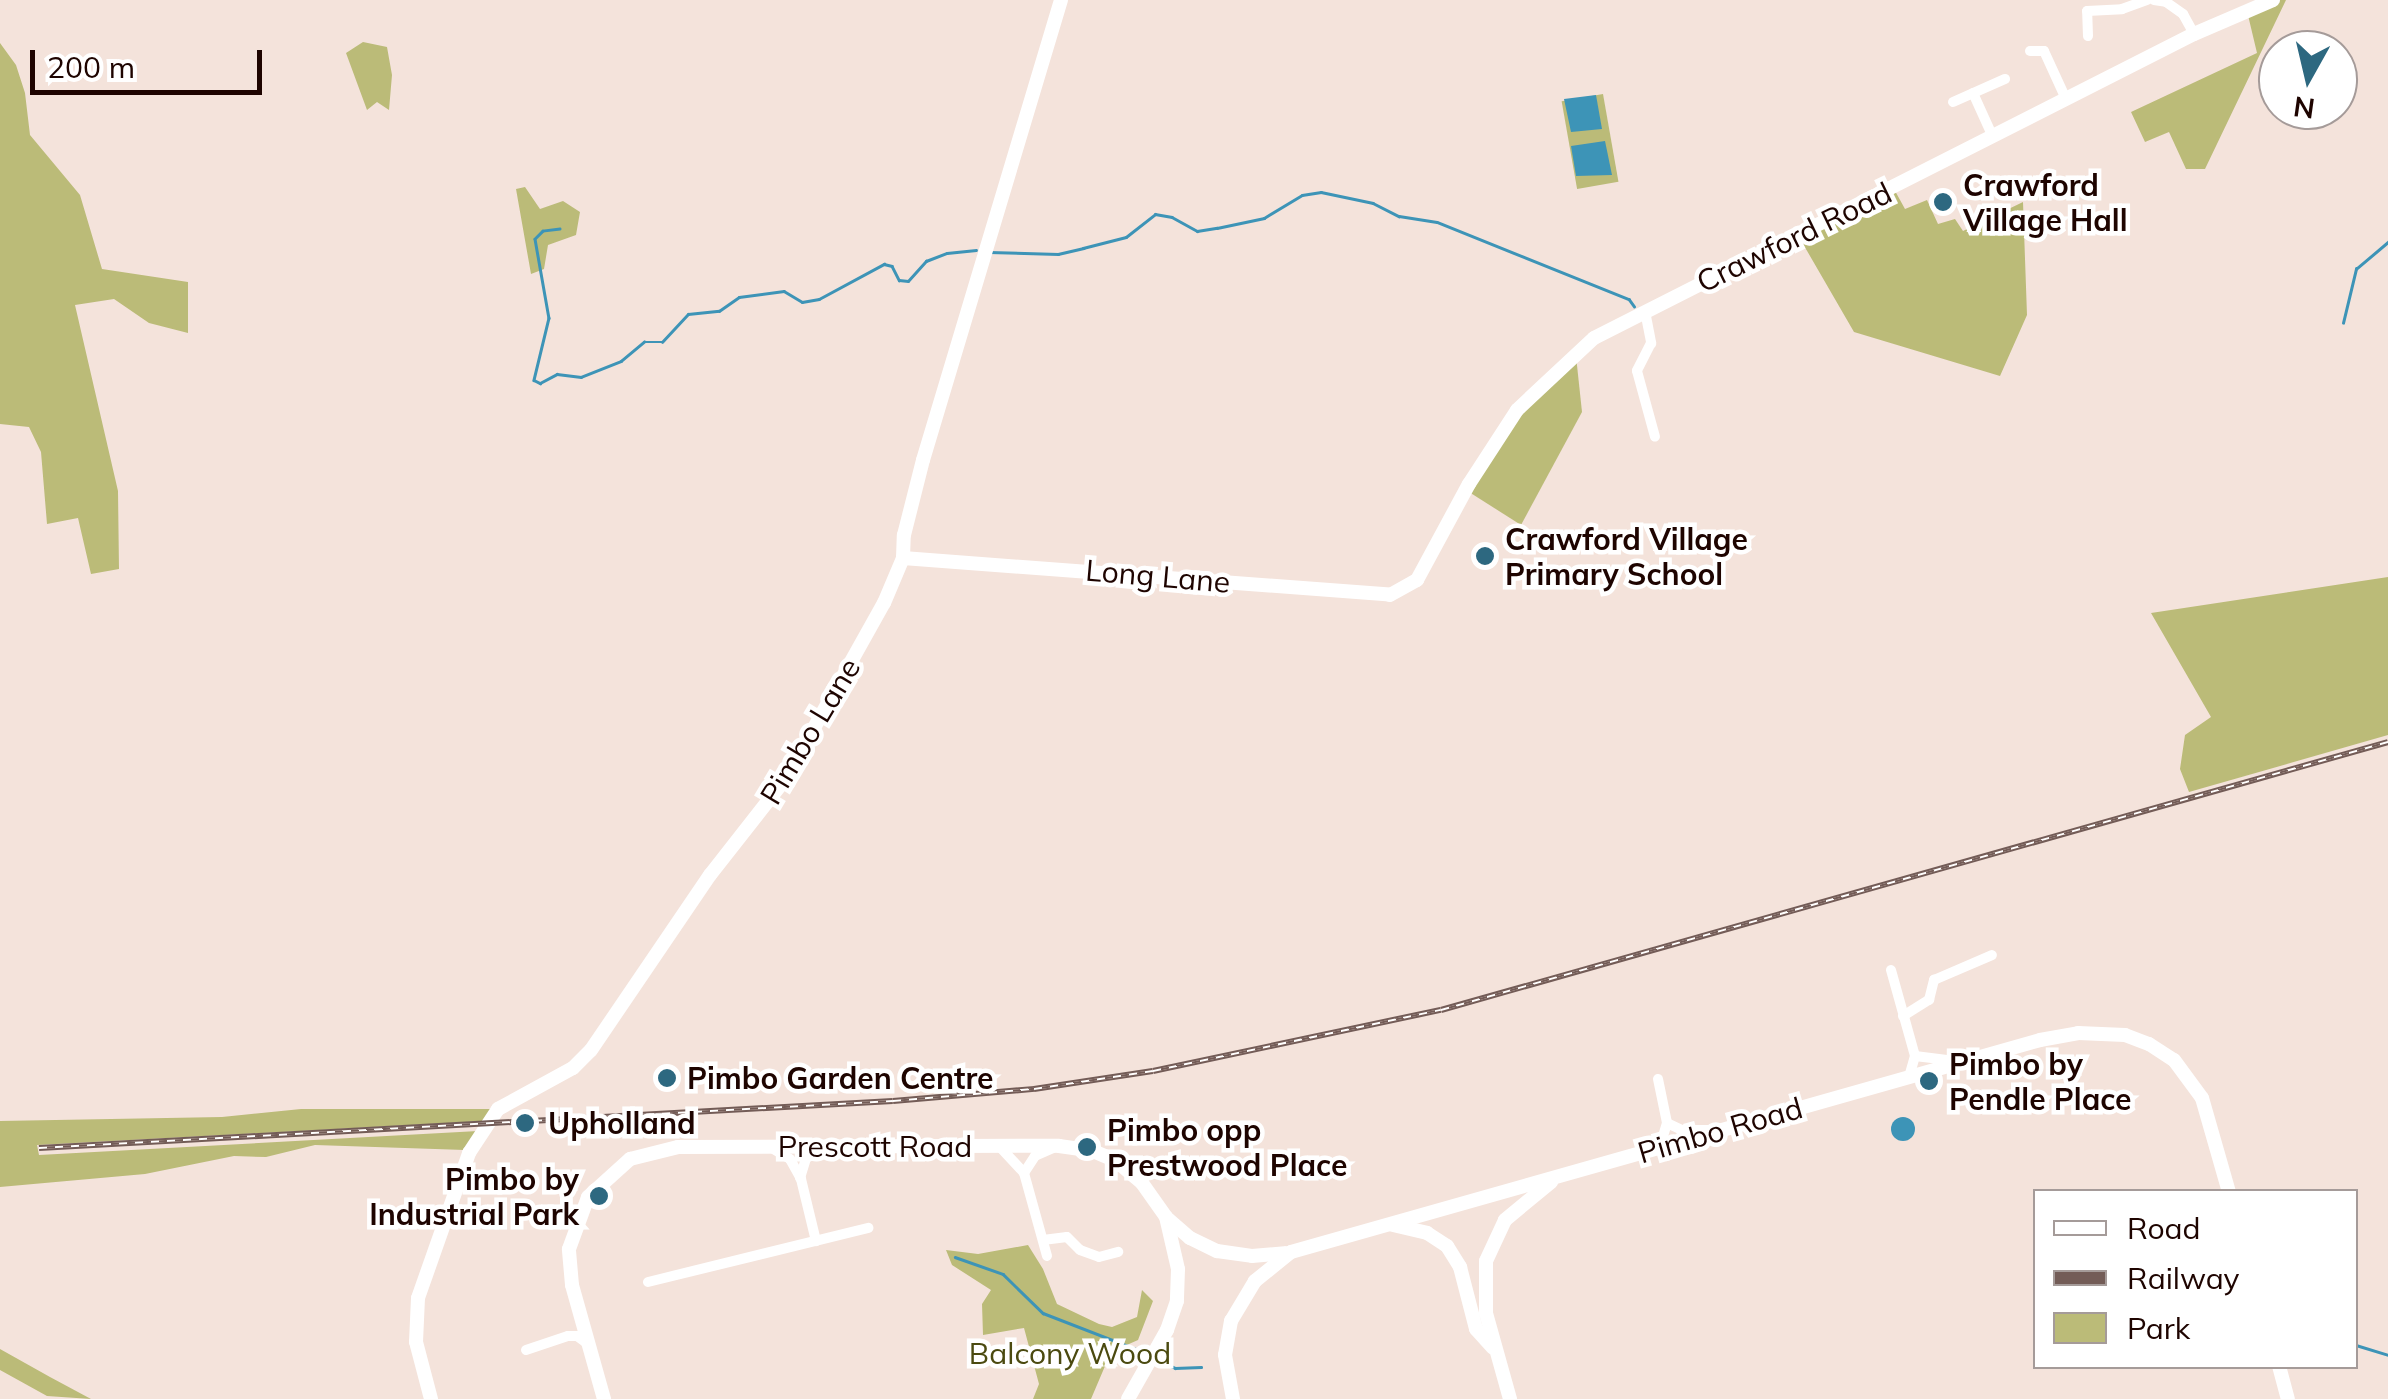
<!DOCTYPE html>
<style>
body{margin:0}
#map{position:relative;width:2388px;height:1399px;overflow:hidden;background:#f4e3db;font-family:Mulish,sans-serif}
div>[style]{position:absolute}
.green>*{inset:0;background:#bbbb78;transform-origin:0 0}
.water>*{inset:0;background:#3d94b7}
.round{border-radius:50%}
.stream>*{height:2.5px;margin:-1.25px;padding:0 1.25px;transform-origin:1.25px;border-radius:1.25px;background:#3d94b7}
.street>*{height:10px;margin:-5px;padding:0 5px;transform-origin:5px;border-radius:5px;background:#fff}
.secondary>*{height:14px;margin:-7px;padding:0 7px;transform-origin:7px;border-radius:7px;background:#fff}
.rail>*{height:6px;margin-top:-3px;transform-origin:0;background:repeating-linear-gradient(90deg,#fff 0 8px,#735c57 0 16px);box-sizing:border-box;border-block:2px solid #735c57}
.dots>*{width:28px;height:28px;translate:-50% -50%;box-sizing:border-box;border:5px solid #fff;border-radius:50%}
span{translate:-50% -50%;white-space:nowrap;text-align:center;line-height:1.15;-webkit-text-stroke:9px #fff;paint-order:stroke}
.poi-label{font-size:30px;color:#1e0400;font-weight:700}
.left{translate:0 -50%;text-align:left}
.right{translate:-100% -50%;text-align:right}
.street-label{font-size:30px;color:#1e0400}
.park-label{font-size:30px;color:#4b4a10}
.legend{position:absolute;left:2033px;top:1189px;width:325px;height:180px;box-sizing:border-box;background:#fff;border:2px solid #a59b99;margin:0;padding:12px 18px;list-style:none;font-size:30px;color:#1e0400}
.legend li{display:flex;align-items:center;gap:20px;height:50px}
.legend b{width:50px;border:2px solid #a59b99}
.north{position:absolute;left:2258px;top:30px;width:100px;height:100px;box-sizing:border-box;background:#fff;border:2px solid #a59b99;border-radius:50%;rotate:188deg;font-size:28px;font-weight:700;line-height:40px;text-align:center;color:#1e0400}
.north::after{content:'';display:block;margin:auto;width:35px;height:45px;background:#2d6880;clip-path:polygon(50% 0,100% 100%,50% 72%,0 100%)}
.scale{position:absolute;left:30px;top:50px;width:232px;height:45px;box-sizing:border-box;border:5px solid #1e0400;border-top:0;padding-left:12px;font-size:30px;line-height:35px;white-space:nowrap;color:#1e0400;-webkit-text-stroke:8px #fff;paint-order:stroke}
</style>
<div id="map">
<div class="green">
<div style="clip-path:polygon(2274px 0,2286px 0,2205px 169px,2186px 169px,2169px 132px,2145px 142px,2131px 112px,2257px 53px,2247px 11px)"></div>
<div style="clip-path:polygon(363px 42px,387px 47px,392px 75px,389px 110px,377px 102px,367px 110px,346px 53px)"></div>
<div style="clip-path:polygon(0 43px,16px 65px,25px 93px,30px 135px,80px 195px,102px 269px,188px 282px,188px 333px,149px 323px,114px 299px,75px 305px,118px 491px,119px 569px,91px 574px,78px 518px,47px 524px,41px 452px,29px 427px,0 424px)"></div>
<div style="left:1603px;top:94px;width:89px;height:42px;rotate:80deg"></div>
<div style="clip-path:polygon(525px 187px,540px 209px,563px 201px,580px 212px,576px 235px,548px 245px,544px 269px,531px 274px,516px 189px)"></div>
<div style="clip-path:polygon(1894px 189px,1905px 209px,1927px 200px,1938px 224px,1955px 219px,1963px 231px,2023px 202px,2027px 315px,2000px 376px,1854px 332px,1799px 237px)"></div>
<div style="clip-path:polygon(1576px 356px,1582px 412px,1521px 525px,1469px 492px,1520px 411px)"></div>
<div style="clip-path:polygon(2388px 577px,2388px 735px,2189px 792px,2180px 769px,2185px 735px,2211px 717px,2151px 613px)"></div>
<div style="clip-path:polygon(301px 1109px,494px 1109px,485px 1121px,37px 1145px,39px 1155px,478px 1131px,465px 1150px,315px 1145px,266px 1157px,234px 1156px,145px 1174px,0 1187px,0 1121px,222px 1117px)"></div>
<div style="clip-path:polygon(1028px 1245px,1043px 1269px,1057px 1304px,1099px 1324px,1112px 1327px,1137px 1317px,1142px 1290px,1153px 1301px,1138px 1340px,1111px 1352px,1091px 1399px,1033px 1399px,1039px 1384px,1024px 1328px,983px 1335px,982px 1304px,991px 1290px,952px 1265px,946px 1250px,978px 1254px)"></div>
<div style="clip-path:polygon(0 1349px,50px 1377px,91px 1399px,47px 1396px,0 1370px)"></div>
</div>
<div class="water">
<div style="clip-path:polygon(1596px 95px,1602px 129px,1571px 132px,1564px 99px)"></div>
<div style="clip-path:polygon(1605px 141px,1612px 175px,1576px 176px,1571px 146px)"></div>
<div class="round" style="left:1891px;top:1117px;width:24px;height:24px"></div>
</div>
<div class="stream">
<div style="left:560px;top:229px;width:17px;rotate:173deg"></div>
<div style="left:543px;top:231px;width:11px;rotate:135deg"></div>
<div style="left:535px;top:239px;width:80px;rotate:80deg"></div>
<div style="left:549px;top:318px;width:64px;rotate:103.6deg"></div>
<div style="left:534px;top:380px;width:7px;rotate:27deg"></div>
<div style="left:540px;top:383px;width:19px;rotate:-28deg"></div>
<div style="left:557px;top:374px;width:24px;rotate:7deg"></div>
<div style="left:581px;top:377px;width:43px;rotate:-21.8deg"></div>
<div style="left:621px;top:361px;width:30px;rotate:-40deg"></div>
<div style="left:644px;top:342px;width:18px"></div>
<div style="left:662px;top:342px;width:38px;rotate:-47deg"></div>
<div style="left:688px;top:314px;width:31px;rotate:-6deg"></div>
<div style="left:719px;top:311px;width:24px;rotate:-35deg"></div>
<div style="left:739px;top:297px;width:45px;rotate:-7.6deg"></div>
<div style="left:784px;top:291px;width:21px;rotate:31deg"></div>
<div style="left:802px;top:302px;width:17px;rotate:-10deg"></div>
<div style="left:819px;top:299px;width:74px;rotate:-28.3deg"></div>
<div style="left:884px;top:264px;width:8px;rotate:14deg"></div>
<div style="left:892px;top:266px;width:16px;rotate:63deg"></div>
<div style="left:899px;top:280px;width:9px;rotate:6deg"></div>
<div style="left:908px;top:281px;width:27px;rotate:-48deg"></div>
<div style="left:926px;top:261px;width:22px;rotate:-21deg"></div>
<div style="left:947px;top:253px;width:29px;rotate:-6deg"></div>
<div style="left:989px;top:252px;width:69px;rotate:1.7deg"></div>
<div style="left:1058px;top:254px;width:26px;rotate:-13deg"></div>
<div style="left:1083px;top:248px;width:44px;rotate:-14.3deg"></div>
<div style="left:1126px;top:237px;width:37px;rotate:-38deg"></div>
<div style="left:1155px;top:214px;width:17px;rotate:10deg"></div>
<div style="left:1172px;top:217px;width:29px;rotate:29deg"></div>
<div style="left:1197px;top:231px;width:20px;rotate:-9deg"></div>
<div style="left:1217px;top:228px;width:48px;rotate:-12deg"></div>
<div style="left:1264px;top:218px;width:44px;rotate:-31.2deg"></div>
<div style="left:1302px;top:195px;width:19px;rotate:-9deg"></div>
<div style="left:1321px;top:192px;width:53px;rotate:11.9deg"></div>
<div style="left:1373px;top:203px;width:29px;rotate:27deg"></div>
<div style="left:1399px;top:216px;width:38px;rotate:9deg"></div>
<div style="left:1437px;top:222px;width:207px;rotate:21.9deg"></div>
<div style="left:1629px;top:299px;width:9px;rotate:54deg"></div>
<div style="left:2343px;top:323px;width:56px;rotate:-76.5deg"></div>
<div style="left:2356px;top:269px;width:42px;rotate:-40.2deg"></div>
<div style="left:955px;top:1257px;width:51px;rotate:19.5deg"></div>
<div style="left:1003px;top:1274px;width:56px;rotate:44.3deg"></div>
<div style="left:1043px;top:1313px;width:110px;rotate:21.2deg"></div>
<div style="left:2356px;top:1345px;width:34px;rotate:17deg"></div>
<div style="left:1158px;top:1360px;width:19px;rotate:25deg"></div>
<div style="left:1175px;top:1368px;width:26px;rotate:-2deg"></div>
</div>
<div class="street">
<div style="left:2154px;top:0;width:12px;rotate:9deg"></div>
<div style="left:2166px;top:2px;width:21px;rotate:35deg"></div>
<div style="left:2183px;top:14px;width:23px;rotate:61deg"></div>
<div style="left:2088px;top:36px;width:25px;rotate:-92deg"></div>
<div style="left:2087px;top:11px;width:35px;rotate:-3deg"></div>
<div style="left:2122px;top:9px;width:27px;rotate:-20deg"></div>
<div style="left:2030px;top:51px;width:14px"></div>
<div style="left:2044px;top:51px;width:53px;rotate:65.4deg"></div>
<div style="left:1973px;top:93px;width:48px;rotate:65.6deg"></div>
<div style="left:1953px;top:102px;width:57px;rotate:-23.9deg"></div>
<div style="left:1645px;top:311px;width:33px;rotate:79deg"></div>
<div style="left:1651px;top:343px;width:31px;rotate:117deg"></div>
<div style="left:1637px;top:371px;width:68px;rotate:74.7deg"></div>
<div style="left:1891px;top:970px;width:89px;rotate:74.4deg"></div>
<div style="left:1915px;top:1056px;width:22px;rotate:106deg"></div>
<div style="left:1903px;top:1016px;width:31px;rotate:-32deg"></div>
<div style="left:1929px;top:1000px;width:21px;rotate:-76deg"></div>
<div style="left:1934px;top:980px;width:63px;rotate:-23.3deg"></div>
<div style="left:1915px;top:1056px;width:38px;rotate:7deg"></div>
<div style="left:1658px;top:1079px;width:45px;rotate:78.4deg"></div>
<div style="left:1667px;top:1123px;width:24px;rotate:107deg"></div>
<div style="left:1667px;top:1123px;width:17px;rotate:25deg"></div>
<div style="left:1682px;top:1130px;width:27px"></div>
<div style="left:1000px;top:1147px;width:35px;rotate:47deg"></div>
<div style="left:1024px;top:1173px;width:86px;rotate:74.5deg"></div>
<div style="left:775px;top:1150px;width:17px;rotate:31deg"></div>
<div style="left:790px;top:1159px;width:23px;rotate:61deg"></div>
<div style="left:801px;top:1179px;width:64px;rotate:76.4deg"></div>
<div style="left:1024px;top:1173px;width:20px;rotate:-57deg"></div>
<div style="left:1035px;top:1156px;width:20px;rotate:-24deg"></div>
<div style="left:800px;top:1178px;width:21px;rotate:-73deg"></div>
<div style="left:806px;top:1158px;width:21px;rotate:-23deg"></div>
<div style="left:1043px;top:1240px;width:24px;rotate:-7deg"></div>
<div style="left:1067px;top:1237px;width:18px;rotate:45deg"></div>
<div style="left:1080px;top:1250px;width:20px;rotate:20deg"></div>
<div style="left:1099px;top:1257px;width:20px;rotate:-15deg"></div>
<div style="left:648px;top:1282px;width:227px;rotate:-13.8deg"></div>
<div style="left:526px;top:1350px;width:44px;rotate:-18.4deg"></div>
<div style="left:568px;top:1336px;width:9px"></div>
<div style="left:577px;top:1336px;width:14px;rotate:36deg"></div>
</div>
<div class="secondary">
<div style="left:903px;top:558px;width:488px;rotate:4.3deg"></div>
<div style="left:1390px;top:595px;width:31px;rotate:-29deg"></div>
<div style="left:1417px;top:580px;width:109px;rotate:-61.6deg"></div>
<div style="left:1469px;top:484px;width:88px;rotate:-57deg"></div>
<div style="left:1517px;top:410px;width:105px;rotate:-43.1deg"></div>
<div style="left:1594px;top:338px;width:673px;rotate:-26.87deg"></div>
<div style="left:2194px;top:34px;width:86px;rotate:-23.3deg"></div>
<div style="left:1168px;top:1219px;width:29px;rotate:41deg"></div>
<div style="left:1190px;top:1238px;width:30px;rotate:26deg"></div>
<div style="left:1217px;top:1251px;width:35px;rotate:8deg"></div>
<div style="left:1252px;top:1256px;width:33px;rotate:-5deg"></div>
<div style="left:1393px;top:1225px;width:35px;rotate:13deg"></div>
<div style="left:1427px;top:1233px;width:24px;rotate:33deg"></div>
<div style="left:1447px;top:1246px;width:25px;rotate:58deg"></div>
<div style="left:1460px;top:1267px;width:64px;rotate:75.5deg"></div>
<div style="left:1476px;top:1329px;width:25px;rotate:48deg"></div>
<div style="left:2279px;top:1366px;width:34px;rotate:75deg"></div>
<div style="left:431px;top:1399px;width:59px;rotate:-104.7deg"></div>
<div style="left:416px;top:1342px;width:44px;rotate:-87.4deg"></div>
<div style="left:418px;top:1298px;width:154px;rotate:-70.6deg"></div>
<div style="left:469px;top:1153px;width:53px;rotate:-56.6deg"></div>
<div style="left:498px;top:1109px;width:85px;rotate:-28.7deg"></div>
<div style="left:573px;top:1068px;width:25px;rotate:-45deg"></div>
<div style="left:591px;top:1050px;width:212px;rotate:-55.8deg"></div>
<div style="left:710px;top:875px;width:123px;rotate:-51.9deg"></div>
<div style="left:786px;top:778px;width:201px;rotate:-60.8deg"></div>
<div style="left:884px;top:603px;width:49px;rotate:-67.1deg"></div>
<div style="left:903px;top:558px;width:23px;rotate:-88deg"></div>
<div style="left:904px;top:535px;width:77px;rotate:-75.8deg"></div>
<div style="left:923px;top:460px;width:480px;rotate:-73.3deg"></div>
<div style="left:604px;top:1399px;width:118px;rotate:-105.7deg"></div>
<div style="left:572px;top:1285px;width:36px;rotate:-95deg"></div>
<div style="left:569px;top:1249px;width:55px;rotate:-69.9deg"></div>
<div style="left:588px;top:1197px;width:57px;rotate:-42.1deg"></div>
<div style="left:630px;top:1159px;width:49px;rotate:-14deg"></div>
<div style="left:678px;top:1147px;width:381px;rotate:-0.2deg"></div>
<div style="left:1059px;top:1146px;width:34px;rotate:8deg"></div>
<div style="left:1093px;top:1151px;width:25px;rotate:23deg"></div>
<div style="left:1116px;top:1161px;width:34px;rotate:40deg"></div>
<div style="left:1142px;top:1183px;width:42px;rotate:54.8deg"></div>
<div style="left:1166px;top:1217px;width:53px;rotate:77deg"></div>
<div style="left:1178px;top:1269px;width:32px;rotate:92deg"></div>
<div style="left:1177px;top:1301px;width:31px;rotate:109deg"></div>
<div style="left:1167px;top:1330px;width:79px;rotate:119.5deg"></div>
<div style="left:1233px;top:1399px;width:45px;rotate:-100.3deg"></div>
<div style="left:1225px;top:1355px;width:35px;rotate:-80deg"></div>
<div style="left:1231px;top:1321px;width:47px;rotate:-59deg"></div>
<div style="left:1255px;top:1281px;width:46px;rotate:-38.9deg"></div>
<div style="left:1291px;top:1252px;width:778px;rotate:-15.8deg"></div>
<div style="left:2040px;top:1040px;width:39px;rotate:-10deg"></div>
<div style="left:2078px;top:1033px;width:47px;rotate:2.4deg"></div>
<div style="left:2125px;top:1035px;width:26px;rotate:21deg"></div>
<div style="left:2149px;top:1044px;width:30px;rotate:33deg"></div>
<div style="left:2174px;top:1060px;width:47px;rotate:53.6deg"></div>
<div style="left:2202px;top:1098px;width:98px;rotate:74deg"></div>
<div style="left:1510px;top:1399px;width:89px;rotate:-105.6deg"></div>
<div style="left:1486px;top:1313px;width:52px;rotate:-90deg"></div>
<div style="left:1486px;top:1261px;width:45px;rotate:-65.1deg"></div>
<div style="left:1505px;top:1220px;width:60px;rotate:-39.6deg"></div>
</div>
<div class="rail">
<div style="left:39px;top:1148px;width:855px;rotate:-3.15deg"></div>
<div style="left:893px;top:1101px;width:142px;rotate:-4.9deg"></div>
<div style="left:1034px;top:1089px;width:120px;rotate:-8.6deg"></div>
<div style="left:1153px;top:1071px;width:294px;rotate:-12deg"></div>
<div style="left:1441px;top:1010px;width:984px;rotate:-15.8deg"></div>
</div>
<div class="dots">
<div style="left:1943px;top:202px;background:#2d6880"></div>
<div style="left:1485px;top:556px;background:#2d6880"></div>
<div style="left:667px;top:1078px;background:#2d6880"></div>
<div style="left:1929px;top:1081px;background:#2d6880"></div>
<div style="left:525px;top:1123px;background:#2d6880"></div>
<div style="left:1087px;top:1147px;background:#2d6880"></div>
<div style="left:599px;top:1196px;background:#2d6880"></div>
</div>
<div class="poi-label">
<span class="left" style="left:1963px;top:202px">Crawford<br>Village Hall</span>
<span class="left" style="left:1505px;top:556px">Crawford Village<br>Primary School</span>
<span class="left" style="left:1949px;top:1081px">Pimbo by<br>Pendle Place</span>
<span class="left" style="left:687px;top:1078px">Pimbo Garden Centre</span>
<span class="left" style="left:548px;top:1123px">Upholland</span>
<span class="left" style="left:1107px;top:1147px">Pimbo opp<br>Prestwood Place</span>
<span class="right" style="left:579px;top:1196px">Pimbo by<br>Industrial Park</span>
</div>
<div class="street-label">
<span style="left:1794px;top:237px;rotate:-26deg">Crawford Road</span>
<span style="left:1158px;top:576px;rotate:5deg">Long Lane</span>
<span style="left:810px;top:731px;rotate:-59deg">Pimbo Lane</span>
<span style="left:1720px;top:1130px;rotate:-16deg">Pimbo Road</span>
<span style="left:875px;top:1146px">Prescott Road</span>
</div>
<div class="park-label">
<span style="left:1070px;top:1353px">Balcony Wood</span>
</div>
<ul class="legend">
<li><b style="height:12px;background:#fff"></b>Road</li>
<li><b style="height:12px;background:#735c57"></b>Railway</li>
<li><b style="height:28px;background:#bbbb78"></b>Park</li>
</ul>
<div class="north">N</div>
<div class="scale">200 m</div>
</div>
